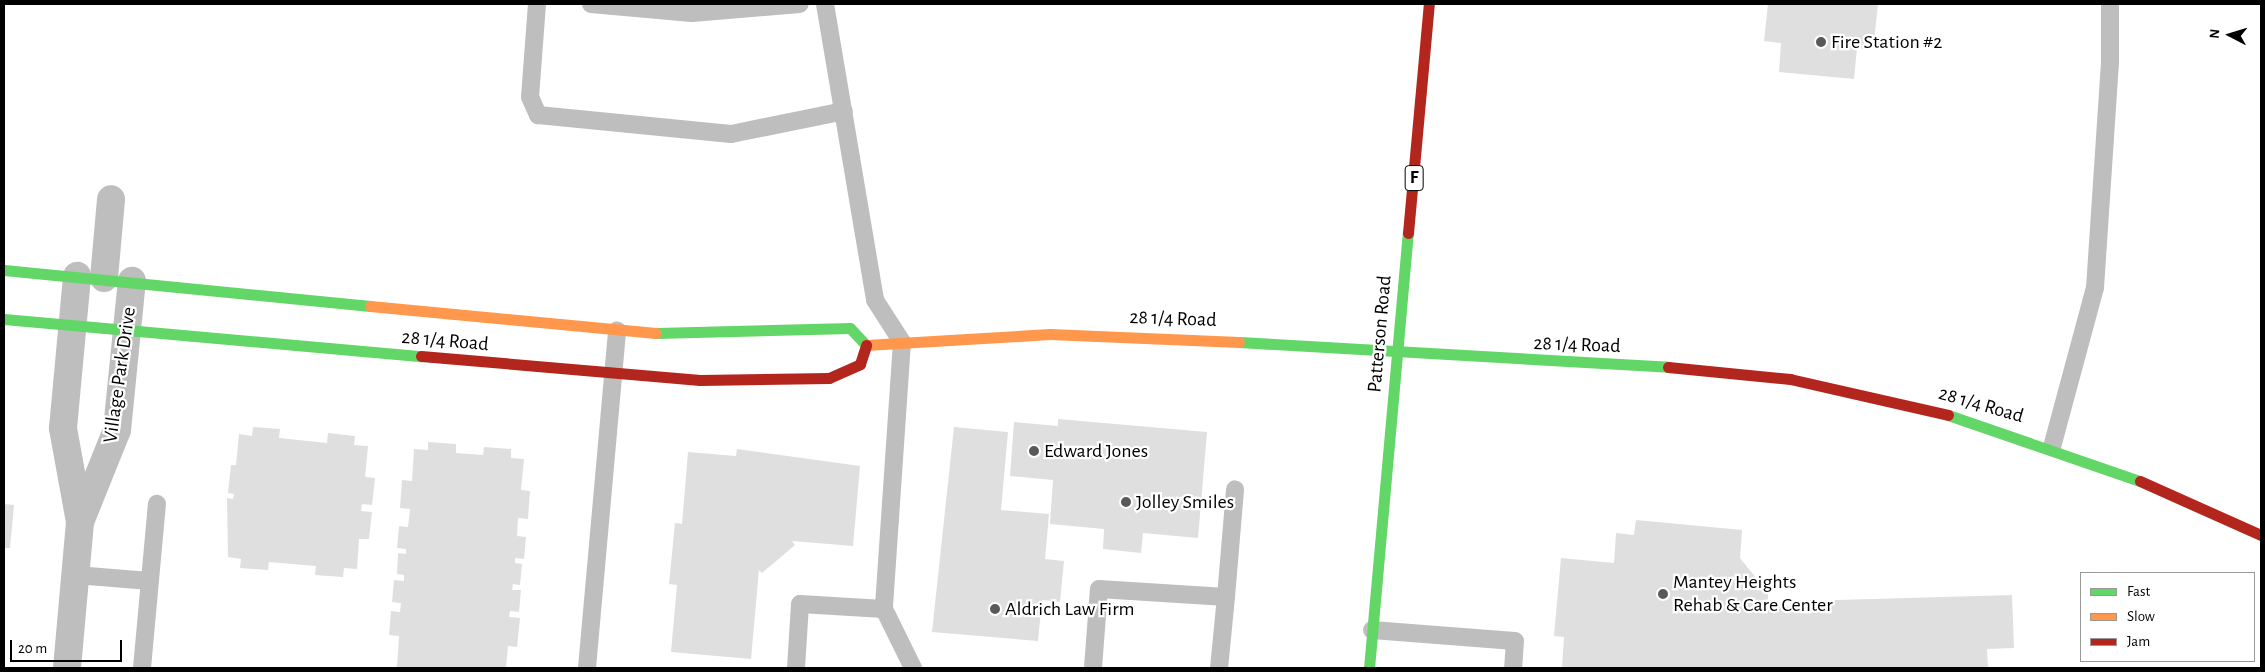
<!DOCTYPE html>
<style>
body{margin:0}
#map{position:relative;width:2265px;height:672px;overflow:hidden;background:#fff;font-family:"Alegreya Sans",sans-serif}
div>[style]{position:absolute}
.building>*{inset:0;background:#dfdfdf}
.lane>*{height:18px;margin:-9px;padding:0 9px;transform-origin:9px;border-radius:9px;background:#bebebe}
.street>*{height:28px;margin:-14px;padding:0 14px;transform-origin:14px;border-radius:14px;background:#bebebe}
.fast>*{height:11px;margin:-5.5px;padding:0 5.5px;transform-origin:5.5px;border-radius:5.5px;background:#63d668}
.slow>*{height:11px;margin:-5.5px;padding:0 5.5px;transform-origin:5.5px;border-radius:5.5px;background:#ff974d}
.jam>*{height:11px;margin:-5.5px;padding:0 5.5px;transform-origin:5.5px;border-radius:5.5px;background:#b3261e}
.dots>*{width:14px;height:14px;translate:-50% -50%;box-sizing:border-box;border:2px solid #fff;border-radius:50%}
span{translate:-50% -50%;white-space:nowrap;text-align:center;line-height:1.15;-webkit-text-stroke:4.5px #fff;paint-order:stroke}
.shield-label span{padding:1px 4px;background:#fff;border:1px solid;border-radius:4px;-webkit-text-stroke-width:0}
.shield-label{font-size:19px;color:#000;font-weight:700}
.poi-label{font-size:20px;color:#000}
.left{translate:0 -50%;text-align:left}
.street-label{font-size:20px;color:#000}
.frame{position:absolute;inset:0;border:5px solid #000;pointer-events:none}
.legend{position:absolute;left:2080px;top:572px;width:175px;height:90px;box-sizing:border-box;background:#fff;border:1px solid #999;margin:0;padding:6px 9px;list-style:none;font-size:15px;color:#000}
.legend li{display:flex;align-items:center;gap:10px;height:25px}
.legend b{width:25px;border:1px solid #999}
.north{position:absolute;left:2205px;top:10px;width:50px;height:50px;-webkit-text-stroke:4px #fff;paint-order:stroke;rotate:275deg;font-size:14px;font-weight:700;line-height:20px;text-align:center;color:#000}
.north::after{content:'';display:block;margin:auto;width:18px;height:22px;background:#000;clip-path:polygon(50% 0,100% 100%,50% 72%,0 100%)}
.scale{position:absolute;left:10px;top:640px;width:112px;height:22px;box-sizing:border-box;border:2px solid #000;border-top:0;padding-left:6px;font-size:15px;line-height:18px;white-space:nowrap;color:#000;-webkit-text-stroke:4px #fff;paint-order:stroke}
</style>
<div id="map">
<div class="building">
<div style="clip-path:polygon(1768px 4px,1878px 4px,1874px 42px,1871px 50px,1857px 48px,1854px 79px,1779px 72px,1781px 43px,1764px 41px)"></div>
<div style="clip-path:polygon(1058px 419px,1207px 432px,1198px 538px,1143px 533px,1141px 553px,1103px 549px,1104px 529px,1050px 524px,1053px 480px,1010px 476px,1014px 422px,1058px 426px)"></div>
<div style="clip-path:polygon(253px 427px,280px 429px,279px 438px,327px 443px,328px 433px,355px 436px,354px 445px,368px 446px,365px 477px,375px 478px,372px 505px,362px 504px,361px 511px,372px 512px,369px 539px,359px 539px,357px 569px,344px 568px,343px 577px,315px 575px,316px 566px,269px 562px,268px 570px,240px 568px,241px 559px,228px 557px,227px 498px,233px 499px,234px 494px,228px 493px,231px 465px,236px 465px,239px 434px,252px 436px)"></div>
<div style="clip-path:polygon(954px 427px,1008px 432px,1001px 510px,1049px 514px,1045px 559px,1064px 561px,1060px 602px,1042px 600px,1038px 641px,932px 632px)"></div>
<div style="clip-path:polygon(428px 442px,456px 444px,456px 453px,483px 455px,484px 447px,511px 449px,511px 458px,524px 459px,521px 490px,530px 491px,528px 519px,518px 518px,517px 536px,526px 537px,524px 559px,515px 558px,515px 563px,522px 564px,520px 585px,513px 584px,512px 590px,521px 590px,519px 612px,510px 611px,509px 617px,520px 618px,517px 647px,508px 646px,506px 668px,397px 667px,399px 636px,389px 635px,391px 611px,400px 612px,401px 603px,392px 602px,394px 580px,404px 581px,404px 575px,397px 574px,398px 553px,406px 554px,406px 549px,397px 548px,399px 526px,408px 527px,410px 509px,400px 508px,402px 480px,412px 481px,414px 449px,428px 450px)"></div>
<div style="clip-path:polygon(737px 449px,860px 466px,853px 546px,792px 541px,795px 545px,762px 573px,759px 570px,751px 659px,671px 652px,677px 585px,669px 584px,675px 523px,682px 524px,688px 452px,736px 456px)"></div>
<div style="clip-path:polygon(4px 504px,14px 505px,10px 548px,4px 548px)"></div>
<div style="clip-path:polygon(1636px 520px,1742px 530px,1740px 558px,1768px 593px,1768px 607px,1802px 606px,1802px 601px,2012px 595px,2014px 648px,1987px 649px,1988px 668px,1562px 668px,1564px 637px,1554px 636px,1561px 558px,1614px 563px,1616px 533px,1634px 535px)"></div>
</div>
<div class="lane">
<div style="left:537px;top:4px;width:93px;rotate:94.3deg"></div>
<div style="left:530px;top:97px;width:20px;rotate:66deg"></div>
<div style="left:538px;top:115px;width:194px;rotate:5.6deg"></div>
<div style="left:731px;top:134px;width:115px;rotate:-11.5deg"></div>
<div style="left:591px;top:4px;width:101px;rotate:5.1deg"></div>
<div style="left:692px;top:13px;width:108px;rotate:-4.8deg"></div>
<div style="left:825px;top:4px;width:300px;rotate:80.4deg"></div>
<div style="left:875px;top:300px;width:50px;rotate:57.3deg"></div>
<div style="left:902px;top:342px;width:268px;rotate:93.9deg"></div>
<div style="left:884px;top:609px;width:66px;rotate:63.8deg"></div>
<div style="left:2052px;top:447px;width:165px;rotate:-74.9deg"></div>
<div style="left:2095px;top:288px;width:225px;rotate:-86.2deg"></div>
<div style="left:2110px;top:63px;width:59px;rotate:-90deg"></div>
<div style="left:76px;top:575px;width:74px;rotate:4.6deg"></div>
<div style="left:1226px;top:597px;width:108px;rotate:-85.2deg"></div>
<div style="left:1372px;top:630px;width:143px;rotate:4.4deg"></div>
<div style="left:1515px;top:641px;width:27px;rotate:94deg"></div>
<div style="left:142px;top:668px;width:165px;rotate:-84.8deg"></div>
<div style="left:587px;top:668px;width:339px;rotate:-84.9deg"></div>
<div style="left:796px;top:668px;width:64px;rotate:-86.4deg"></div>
<div style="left:800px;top:604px;width:84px;rotate:3.4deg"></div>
<div style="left:1093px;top:668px;width:79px;rotate:-85.7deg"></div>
<div style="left:1099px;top:589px;width:127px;rotate:3.6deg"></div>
<div style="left:1226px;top:597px;width:71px;rotate:95.6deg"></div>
</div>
<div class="street">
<div style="left:104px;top:278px;width:79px;rotate:-84.9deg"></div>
<div style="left:80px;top:522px;width:99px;rotate:-68.1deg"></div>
<div style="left:117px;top:430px;width:150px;rotate:-84.3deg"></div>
<div style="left:67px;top:668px;width:147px;rotate:-84.9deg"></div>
<div style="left:80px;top:522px;width:96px;rotate:-100.3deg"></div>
<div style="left:63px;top:428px;width:153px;rotate:-84.7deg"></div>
</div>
<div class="fast">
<div style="left:4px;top:270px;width:368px;rotate:5.6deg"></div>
<div style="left:4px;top:319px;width:419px;rotate:5.1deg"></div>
<div style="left:656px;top:333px;width:194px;rotate:-1.5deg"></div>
<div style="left:850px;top:328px;width:23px;rotate:47deg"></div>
<div style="left:1239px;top:342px;width:430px;rotate:3.3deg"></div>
<div style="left:1948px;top:415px;width:203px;rotate:19deg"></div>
<div style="left:1369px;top:668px;width:437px;rotate:-84.9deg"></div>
</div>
<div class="slow">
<div style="left:370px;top:306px;width:287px;rotate:5.4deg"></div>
<div style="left:866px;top:345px;width:184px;rotate:-3.4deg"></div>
<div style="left:1050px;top:334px;width:189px;rotate:2.4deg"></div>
</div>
<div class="jam">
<div style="left:1408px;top:233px;width:230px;rotate:-84.8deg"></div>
<div style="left:421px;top:356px;width:280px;rotate:4.9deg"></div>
<div style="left:700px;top:380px;width:129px;rotate:-0.9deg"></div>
<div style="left:829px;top:378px;width:34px;rotate:-24deg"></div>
<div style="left:860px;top:364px;width:20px;rotate:-72deg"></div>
<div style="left:1668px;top:367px;width:123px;rotate:5.6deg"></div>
<div style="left:1790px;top:379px;width:162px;rotate:12.8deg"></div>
<div style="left:2140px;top:481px;width:133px;rotate:24.1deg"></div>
</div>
<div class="dots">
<div style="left:1821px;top:42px;background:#595959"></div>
<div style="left:1034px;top:451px;background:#595959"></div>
<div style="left:1126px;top:502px;background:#595959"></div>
<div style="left:1663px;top:594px;background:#595959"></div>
<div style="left:995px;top:609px;background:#595959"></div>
</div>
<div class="shield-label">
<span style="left:1414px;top:178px">F</span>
</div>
<div class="poi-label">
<span class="left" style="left:1831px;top:42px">Fire Station #2</span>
<span class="left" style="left:1044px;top:451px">Edward Jones</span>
<span class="left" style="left:1136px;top:502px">Jolley Smiles</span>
<span class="left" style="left:1673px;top:594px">Mantey Heights<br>Rehab &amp; Care Center</span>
<span class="left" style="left:1005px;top:609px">Aldrich Law Firm</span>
</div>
<div class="street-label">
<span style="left:1173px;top:319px;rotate:2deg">28 1/4 Road</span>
<span style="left:1380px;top:334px;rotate:-85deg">Patterson Road</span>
<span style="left:445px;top:341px;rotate:5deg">28 1/4 Road</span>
<span style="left:1577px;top:345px;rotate:2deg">28 1/4 Road</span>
<span style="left:120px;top:375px;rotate:-82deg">Village Park Drive</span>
<span style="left:1981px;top:405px;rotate:16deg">28 1/4 Road</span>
</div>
<div class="frame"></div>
<ul class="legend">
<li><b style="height:6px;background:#63d668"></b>Fast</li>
<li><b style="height:6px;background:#ff974d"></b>Slow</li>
<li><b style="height:6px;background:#b3261e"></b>Jam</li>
</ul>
<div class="north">N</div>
<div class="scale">20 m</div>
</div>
